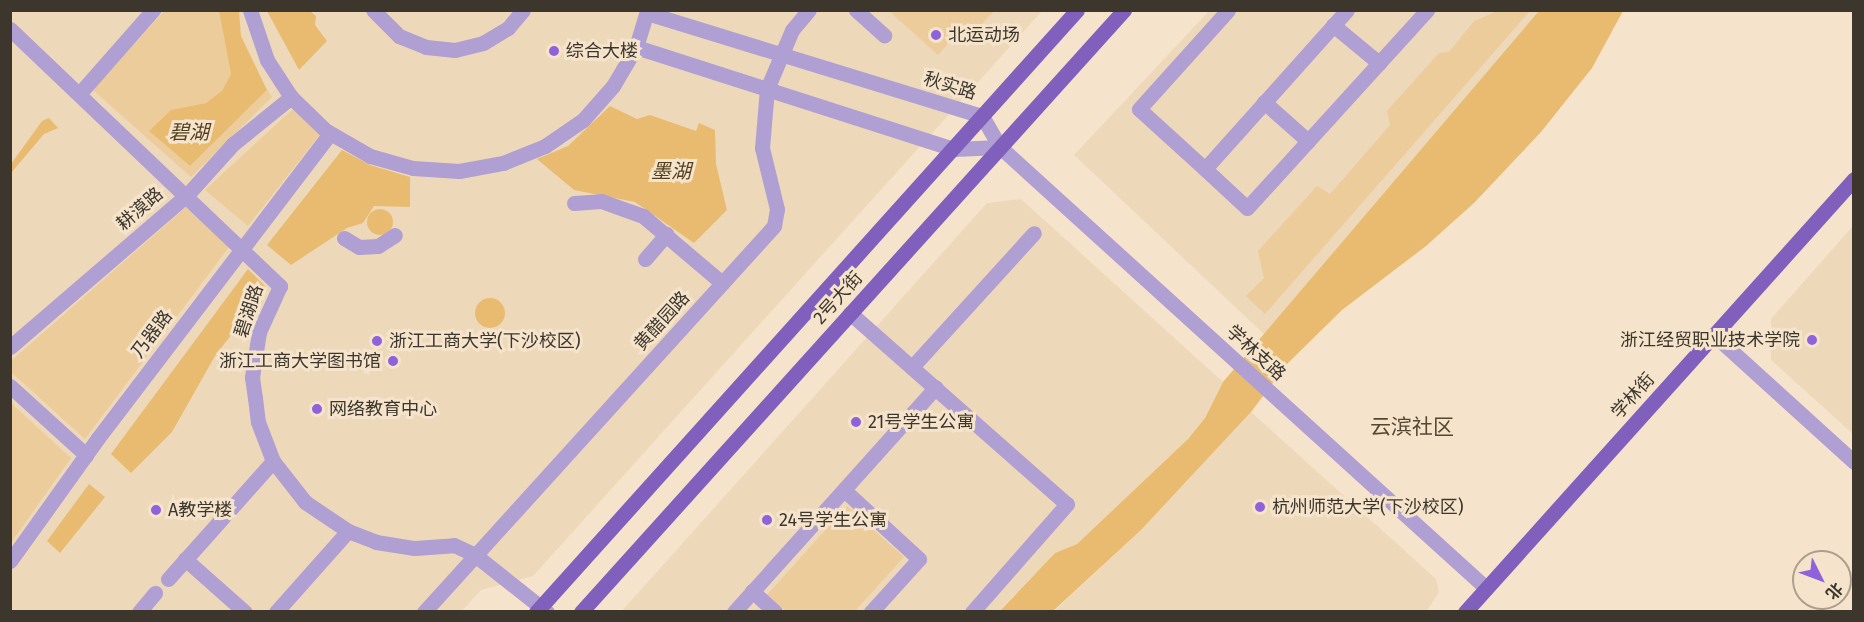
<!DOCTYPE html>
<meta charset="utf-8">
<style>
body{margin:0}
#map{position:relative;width:1864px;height:622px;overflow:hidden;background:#f5e4cb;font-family:"Fira Sans","Noto Sans SC",sans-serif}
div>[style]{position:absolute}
.built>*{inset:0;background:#edd9b9}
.green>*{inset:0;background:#eccc9a}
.water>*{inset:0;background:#e8bb71}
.round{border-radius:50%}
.minor>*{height:15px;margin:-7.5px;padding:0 7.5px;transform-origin:7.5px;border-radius:7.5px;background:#af9fd3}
.major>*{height:15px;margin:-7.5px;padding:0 7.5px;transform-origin:7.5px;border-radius:7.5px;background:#8160bd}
.dots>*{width:16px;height:16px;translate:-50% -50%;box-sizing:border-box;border:3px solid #f5e4cb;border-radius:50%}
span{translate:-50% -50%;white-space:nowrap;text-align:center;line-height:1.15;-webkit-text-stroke:6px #f5e4cb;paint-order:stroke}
.poi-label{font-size:18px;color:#3c362c}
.left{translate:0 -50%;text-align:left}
.right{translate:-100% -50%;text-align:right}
.street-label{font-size:18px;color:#3c362c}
.water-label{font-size:20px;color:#523f1f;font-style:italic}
.quarter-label{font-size:21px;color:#554732}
.frame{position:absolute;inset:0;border:12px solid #3c362c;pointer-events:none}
.north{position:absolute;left:1792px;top:550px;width:60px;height:60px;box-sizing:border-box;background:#f5e4cb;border:2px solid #ab9e8b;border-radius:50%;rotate:132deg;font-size:16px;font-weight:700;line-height:24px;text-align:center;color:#3c362c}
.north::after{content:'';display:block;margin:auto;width:21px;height:27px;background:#8f61db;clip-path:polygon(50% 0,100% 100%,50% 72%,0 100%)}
</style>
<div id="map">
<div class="built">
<div style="clip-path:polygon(10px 11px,1042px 11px,533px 576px,481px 590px,461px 612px,11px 611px)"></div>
<div style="clip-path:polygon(1209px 11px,1604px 11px,1285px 354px,1074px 155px)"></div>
<div style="clip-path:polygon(1021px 199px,1223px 382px,1205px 418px,1188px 439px,1077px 544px,1055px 553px,999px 611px,621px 612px,987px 203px)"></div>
<div style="clip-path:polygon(1853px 226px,1853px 434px,1771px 360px,1771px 319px)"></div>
<div style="clip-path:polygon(1251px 412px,1436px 579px,1439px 592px,1427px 611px,1053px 612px,1141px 530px)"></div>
</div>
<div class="green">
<div style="clip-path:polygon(219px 10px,231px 74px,222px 92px,206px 103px,171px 110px,149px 131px,190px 166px,267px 90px,272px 97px,191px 177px,93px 90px,164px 11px)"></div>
<div style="clip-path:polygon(889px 11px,994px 11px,968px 39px,959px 31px,938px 55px)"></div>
<div style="clip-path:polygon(1498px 11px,1530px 11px,1265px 314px,1246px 296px,1264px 278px,1258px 251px,1317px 186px,1330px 194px,1390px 125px,1387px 111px,1439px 53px,1449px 52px,1474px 21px)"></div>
<div style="clip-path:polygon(294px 108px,321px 133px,248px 226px,205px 190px)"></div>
<div style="clip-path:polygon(186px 207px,229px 247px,85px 439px,11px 372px,11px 361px)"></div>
<div style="clip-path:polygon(11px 403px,71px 458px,11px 543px)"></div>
<div style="clip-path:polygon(847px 506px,904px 557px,855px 611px,786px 611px,767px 595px)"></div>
</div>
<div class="water">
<div style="clip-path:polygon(219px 11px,239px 11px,241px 36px,267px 90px,190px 166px,149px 131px,171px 110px,206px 103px,222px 91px,231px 74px)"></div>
<div style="clip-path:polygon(267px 11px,310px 11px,316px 16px,315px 25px,327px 41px,299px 70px)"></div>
<div style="clip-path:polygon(1539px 11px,1623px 11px,1592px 68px,1541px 132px,1474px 203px,1426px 246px,1342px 310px,1288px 363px,1251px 412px,1141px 530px,1053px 611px,999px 612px,1055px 553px,1077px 544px,1188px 439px,1205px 418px,1223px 382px)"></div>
<div style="clip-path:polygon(610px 106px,637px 119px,650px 115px,696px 131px,699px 123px,715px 130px,716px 164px,727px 210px,694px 243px,635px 202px,574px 190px,537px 159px,568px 146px)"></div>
<div style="clip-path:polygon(49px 118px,58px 128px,44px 134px,11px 173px,11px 164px,42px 121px)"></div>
<div style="clip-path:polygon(342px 150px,370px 165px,410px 177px,410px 207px,374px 206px,363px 223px,347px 228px,291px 265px,267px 245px)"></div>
<div class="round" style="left:367px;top:209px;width:26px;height:26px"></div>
<div style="clip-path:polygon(248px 269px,267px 288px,215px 356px,172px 432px,131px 473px,111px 454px)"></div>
<div class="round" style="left:475px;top:298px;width:30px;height:30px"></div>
<div style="clip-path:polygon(89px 484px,105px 497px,60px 553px,47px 541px)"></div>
</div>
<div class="minor">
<div style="left:250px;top:10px;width:53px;rotate:71.2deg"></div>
<div style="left:267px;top:60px;width:44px;rotate:57deg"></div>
<div style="left:291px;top:97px;width:47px;rotate:44.1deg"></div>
<div style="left:325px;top:130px;width:52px;rotate:30deg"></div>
<div style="left:370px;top:156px;width:45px;rotate:15.6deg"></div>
<div style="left:413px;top:168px;width:46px;rotate:3.7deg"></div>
<div style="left:459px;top:171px;width:45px;rotate:-10.3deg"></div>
<div style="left:503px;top:163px;width:45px;rotate:-22deg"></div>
<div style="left:545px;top:146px;width:46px;rotate:-34.4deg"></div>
<div style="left:583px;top:120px;width:45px;rotate:-48.6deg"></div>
<div style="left:613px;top:86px;width:45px;rotate:-59.5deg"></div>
<div style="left:636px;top:47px;width:39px;rotate:-73deg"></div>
<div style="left:373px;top:10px;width:37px;rotate:45deg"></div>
<div style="left:399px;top:36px;width:29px;rotate:22deg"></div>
<div style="left:426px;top:47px;width:29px;rotate:6deg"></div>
<div style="left:455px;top:50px;width:29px;rotate:-14deg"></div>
<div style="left:483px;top:43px;width:29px;rotate:-31deg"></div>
<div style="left:508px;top:28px;width:23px;rotate:-50deg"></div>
<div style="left:856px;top:10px;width:38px;rotate:42deg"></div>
<div style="left:1347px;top:10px;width:213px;rotate:131.8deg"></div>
<div style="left:1205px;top:169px;width:57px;rotate:42.9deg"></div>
<div style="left:1247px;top:208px;width:268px;rotate:-47.7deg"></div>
<div style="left:647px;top:13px;width:350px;rotate:17.1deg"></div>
<div style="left:982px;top:116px;width:36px;rotate:60deg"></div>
<div style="left:1000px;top:147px;width:656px;rotate:42.22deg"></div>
<div style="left:1333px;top:25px;width:60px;rotate:39.6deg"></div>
<div style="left:10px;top:29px;width:373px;rotate:43.6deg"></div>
<div style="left:280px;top:286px;width:51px;rotate:114.5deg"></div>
<div style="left:259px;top:332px;width:46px;rotate:98.8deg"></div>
<div style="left:252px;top:377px;width:21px;rotate:82deg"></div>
<div style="left:255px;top:398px;width:24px;rotate:83deg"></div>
<div style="left:258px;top:422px;width:42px;rotate:69deg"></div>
<div style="left:273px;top:461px;width:52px;rotate:52deg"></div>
<div style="left:305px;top:502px;width:52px;rotate:34deg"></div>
<div style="left:348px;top:531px;width:30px;rotate:21deg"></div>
<div style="left:376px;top:542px;width:39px;rotate:9deg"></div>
<div style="left:415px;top:548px;width:39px;rotate:-4deg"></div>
<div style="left:454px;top:545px;width:23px;rotate:25deg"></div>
<div style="left:475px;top:555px;width:92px;rotate:38.4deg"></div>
<div style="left:636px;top:47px;width:334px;rotate:17.8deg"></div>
<div style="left:954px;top:149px;width:46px;rotate:-2.5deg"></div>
<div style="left:80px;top:93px;width:111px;rotate:-48.7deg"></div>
<div style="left:1264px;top:102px;width:59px;rotate:41.6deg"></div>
<div style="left:1205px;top:169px;width:89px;rotate:-137.7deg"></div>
<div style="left:1139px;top:109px;width:133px;rotate:-48deg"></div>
<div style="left:574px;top:203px;width:27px;rotate:-4deg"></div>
<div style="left:601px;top:201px;width:45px;rotate:19.7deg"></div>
<div style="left:643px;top:216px;width:104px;rotate:40.3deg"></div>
<div style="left:344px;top:238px;width:17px;rotate:31deg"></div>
<div style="left:359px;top:247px;width:19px;rotate:-3deg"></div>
<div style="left:378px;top:246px;width:20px;rotate:-33deg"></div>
<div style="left:645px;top:259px;width:33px;rotate:-49deg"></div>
<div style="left:850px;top:313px;width:289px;rotate:41.4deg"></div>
<div style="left:1067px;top:504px;width:144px;rotate:131.3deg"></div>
<div style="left:1714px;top:335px;width:189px;rotate:42.2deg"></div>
<div style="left:10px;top:347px;width:233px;rotate:-40.7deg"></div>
<div style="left:187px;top:195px;width:69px;rotate:-48deg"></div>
<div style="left:233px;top:144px;width:75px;rotate:-39deg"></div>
<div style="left:912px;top:367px;width:181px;rotate:-47.7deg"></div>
<div style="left:10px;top:386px;width:103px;rotate:42.2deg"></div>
<div style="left:844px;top:490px;width:102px;rotate:42.6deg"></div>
<div style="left:919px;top:559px;width:72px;rotate:132.2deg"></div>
<div style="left:185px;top:559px;width:80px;rotate:41.5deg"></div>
<div style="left:10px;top:561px;width:151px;rotate:-54.4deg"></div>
<div style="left:98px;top:438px;width:382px;rotate:-52.7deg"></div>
<div style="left:168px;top:579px;width:158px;rotate:-48.3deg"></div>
<div style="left:752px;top:591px;width:31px;rotate:42deg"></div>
<div style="left:139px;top:612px;width:25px;rotate:-50deg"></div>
<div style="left:276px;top:612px;width:108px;rotate:-48.4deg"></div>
<div style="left:424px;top:612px;width:521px;rotate:-47.8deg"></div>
<div style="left:774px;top:226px;width:17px;rotate:-80deg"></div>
<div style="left:777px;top:209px;width:63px;rotate:-103.8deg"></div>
<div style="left:762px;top:148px;width:59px;rotate:-85.2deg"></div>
<div style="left:767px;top:89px;width:64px;rotate:-67deg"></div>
<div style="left:792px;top:30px;width:26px;rotate:-50deg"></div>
<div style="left:734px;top:612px;width:302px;rotate:-48.1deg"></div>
</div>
<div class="major">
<div style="left:536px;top:612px;width:809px;rotate:-48.05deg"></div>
<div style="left:581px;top:612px;width:811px;rotate:-47.95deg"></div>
<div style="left:1465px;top:612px;width:582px;rotate:-48.06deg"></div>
</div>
<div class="dots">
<div style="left:936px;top:35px;background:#8f61db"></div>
<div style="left:554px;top:51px;background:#8f61db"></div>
<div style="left:1812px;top:340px;background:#8f61db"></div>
<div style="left:377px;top:341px;background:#8f61db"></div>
<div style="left:393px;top:361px;background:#8f61db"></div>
<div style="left:317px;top:409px;background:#8f61db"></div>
<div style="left:856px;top:422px;background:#8f61db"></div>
<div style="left:1260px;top:507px;background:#8f61db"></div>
<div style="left:156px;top:510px;background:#8f61db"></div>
<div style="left:767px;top:520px;background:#8f61db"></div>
</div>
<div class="poi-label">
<span class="left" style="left:948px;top:35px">北运动场</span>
<span class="left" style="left:566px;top:51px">综合大楼</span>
<span class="right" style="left:1800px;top:340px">浙江经贸职业技术学院</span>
<span class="left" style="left:389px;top:341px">浙江工商大学(下沙校区)</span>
<span class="right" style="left:381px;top:361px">浙江工商大学图书馆</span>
<span class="left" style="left:329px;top:409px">网络教育中心</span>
<span class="left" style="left:868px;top:422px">21号学生公寓</span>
<span class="left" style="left:1272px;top:507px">杭州师范大学(下沙校区)</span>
<span class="left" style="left:168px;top:510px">A教学楼</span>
<span class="left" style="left:779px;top:520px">24号学生公寓</span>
</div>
<div class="street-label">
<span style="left:950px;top:86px;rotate:17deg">秋实路</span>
<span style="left:140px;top:209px;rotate:-41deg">耕漠路</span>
<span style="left:838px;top:298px;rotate:-48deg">2号大街</span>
<span style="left:249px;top:311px;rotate:-72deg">碧湖路</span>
<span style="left:662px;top:321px;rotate:-48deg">黄醋园路</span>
<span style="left:152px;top:334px;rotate:-53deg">乃器路</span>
<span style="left:1256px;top:353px;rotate:42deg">学林支路</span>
<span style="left:1633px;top:396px;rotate:-48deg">学林街</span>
</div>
<div class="water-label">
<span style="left:189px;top:132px">碧湖</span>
<span style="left:671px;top:171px">墨湖</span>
</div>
<div class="quarter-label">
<span style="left:1412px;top:427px">云滨社区</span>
</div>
<div class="frame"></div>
<div class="north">北</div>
</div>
